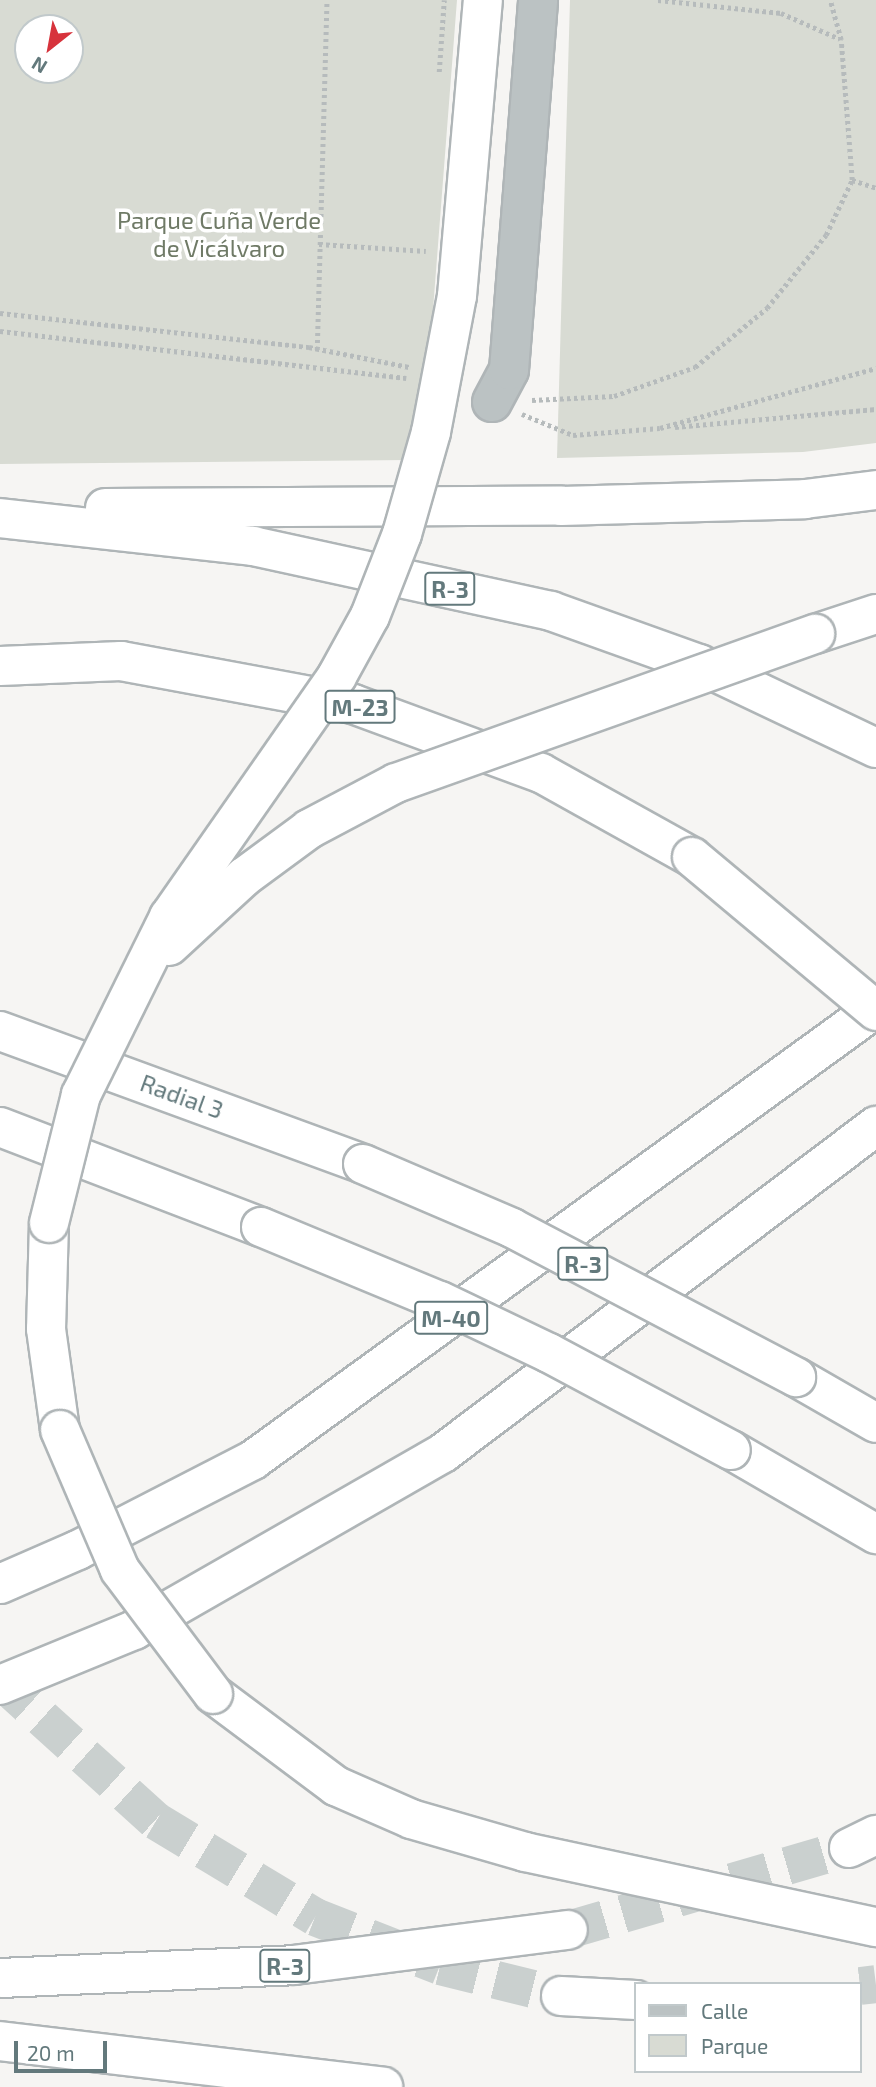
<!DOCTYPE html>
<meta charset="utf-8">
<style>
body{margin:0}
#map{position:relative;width:876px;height:2087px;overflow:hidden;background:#f6f5f3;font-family:"Exo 2",sans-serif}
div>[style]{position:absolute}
.green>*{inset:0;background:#d8dbd3}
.highway-tunnel>*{height:38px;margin-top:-19px;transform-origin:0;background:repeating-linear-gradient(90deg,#cad0cf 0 38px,transparent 0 57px)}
.path>*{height:4.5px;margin-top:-2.25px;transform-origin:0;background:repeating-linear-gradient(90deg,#b6bbbc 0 3.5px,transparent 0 7px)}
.roads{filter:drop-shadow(2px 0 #afb5b7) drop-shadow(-2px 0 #afb5b7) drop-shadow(0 2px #afb5b7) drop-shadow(0 -2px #afb5b7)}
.minor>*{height:38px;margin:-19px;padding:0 19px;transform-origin:19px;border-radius:19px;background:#bbc2c3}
.highway>*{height:38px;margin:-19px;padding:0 19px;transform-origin:19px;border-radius:19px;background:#fff}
.bridges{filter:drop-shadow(2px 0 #afb5b7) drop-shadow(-2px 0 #afb5b7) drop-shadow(0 2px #afb5b7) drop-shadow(0 -2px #afb5b7)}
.highway-bridge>*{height:38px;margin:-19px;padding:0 19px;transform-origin:19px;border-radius:19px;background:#fff}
span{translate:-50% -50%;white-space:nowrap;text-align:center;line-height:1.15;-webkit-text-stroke:7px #fff;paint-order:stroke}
.shield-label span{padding:2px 5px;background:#fff;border:2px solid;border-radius:5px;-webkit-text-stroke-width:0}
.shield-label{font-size:23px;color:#63797c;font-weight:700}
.park-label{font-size:24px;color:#6f7a66}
.street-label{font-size:24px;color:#63797c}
.legend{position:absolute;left:634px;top:1982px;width:228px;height:91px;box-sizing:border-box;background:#fff;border:2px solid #c1c9cb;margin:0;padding:9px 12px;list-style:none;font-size:21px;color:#63797c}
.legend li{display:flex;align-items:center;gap:14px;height:35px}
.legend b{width:35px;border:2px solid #c1c9cb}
.north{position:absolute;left:14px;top:14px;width:70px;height:70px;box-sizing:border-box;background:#fff;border:2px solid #c1c9cb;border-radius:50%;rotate:211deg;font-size:19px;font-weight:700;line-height:28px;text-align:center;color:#63797c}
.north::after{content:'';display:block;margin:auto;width:24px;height:32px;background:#d7333c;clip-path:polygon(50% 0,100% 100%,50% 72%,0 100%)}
.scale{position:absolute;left:14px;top:2041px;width:93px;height:32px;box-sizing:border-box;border:4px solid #63797c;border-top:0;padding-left:9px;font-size:21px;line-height:24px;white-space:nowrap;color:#63797c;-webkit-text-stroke:5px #fff;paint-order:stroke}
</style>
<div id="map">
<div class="green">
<div style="clip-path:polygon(evenodd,0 0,457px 0,428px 374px,408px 460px,0 464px,0 0,28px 28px,70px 28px,70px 70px,28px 70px,28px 28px)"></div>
<div style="clip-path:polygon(570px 0,876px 0,876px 443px,803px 452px,557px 458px)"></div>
</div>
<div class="highway-tunnel">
<div style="left:0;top:1680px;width:210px;rotate:42.1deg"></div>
<div style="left:156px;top:1821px;width:186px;rotate:31.1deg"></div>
<div style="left:315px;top:1917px;width:134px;rotate:21.4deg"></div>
<div style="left:440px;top:1966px;width:125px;rotate:13.9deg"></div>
<div style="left:568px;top:1930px;width:293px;rotate:-16.3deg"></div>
<div style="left:860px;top:1986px;width:16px;rotate:-7deg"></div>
</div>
<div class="path">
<div style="left:658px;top:0;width:124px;rotate:6deg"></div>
<div style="left:781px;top:13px;width:64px;rotate:23.8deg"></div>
<div style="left:439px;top:72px;width:72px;rotate:-86deg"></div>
<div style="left:852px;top:180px;width:25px;rotate:18deg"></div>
<div style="left:319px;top:244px;width:107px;rotate:3.7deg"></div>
<div style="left:0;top:313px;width:311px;rotate:6.3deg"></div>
<div style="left:309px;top:347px;width:102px;rotate:11.3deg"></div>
<div style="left:0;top:331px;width:409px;rotate:6.6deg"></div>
<div style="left:317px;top:350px;width:350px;rotate:-88.4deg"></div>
<div style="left:532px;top:400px;width:82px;rotate:-2.8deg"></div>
<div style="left:614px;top:396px;width:86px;rotate:-19.7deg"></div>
<div style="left:695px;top:367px;width:93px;rotate:-39.3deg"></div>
<div style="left:767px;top:308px;width:94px;rotate:-51.1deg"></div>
<div style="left:826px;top:235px;width:61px;rotate:-64.7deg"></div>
<div style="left:852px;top:180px;width:140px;rotate:-94.5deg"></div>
<div style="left:841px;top:40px;width:41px;rotate:-105.4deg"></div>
<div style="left:522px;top:414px;width:55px;rotate:22.4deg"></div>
<div style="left:573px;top:435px;width:87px;rotate:-4.6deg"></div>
<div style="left:660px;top:428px;width:224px;rotate:-15.5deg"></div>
<div style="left:675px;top:427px;width:202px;rotate:-5.1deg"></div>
</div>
<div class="roads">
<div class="minor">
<div style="left:492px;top:402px;width:36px;rotate:-62deg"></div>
<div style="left:509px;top:370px;width:371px;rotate:-85.5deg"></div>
</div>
<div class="highway">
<div style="left:105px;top:508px;width:456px;rotate:-0.3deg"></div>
<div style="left:561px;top:506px;width:244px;rotate:-1.6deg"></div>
<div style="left:805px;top:499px;width:72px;rotate:-7.2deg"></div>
<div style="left:0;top:518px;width:255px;rotate:6.3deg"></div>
<div style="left:253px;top:546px;width:305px;rotate:12.3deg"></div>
<div style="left:551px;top:611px;width:157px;rotate:19.7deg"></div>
<div style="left:699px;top:664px;width:196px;rotate:25.4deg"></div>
<div style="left:815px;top:634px;width:64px;rotate:-18.2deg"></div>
<div style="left:0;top:666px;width:121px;rotate:-2.4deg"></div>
<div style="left:121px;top:661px;width:236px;rotate:10.5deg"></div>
<div style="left:353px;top:704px;width:200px;rotate:20.2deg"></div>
<div style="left:541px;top:773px;width:173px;rotate:29.1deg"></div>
<div style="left:0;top:1031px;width:387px;rotate:20.1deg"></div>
<div style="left:0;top:1127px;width:280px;rotate:21deg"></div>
<div style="left:49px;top:1223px;width:106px;rotate:91.6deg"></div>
<div style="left:46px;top:1329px;width:102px;rotate:82.1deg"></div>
<div style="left:796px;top:1377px;width:92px;rotate:29.9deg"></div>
<div style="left:731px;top:1450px;width:168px;rotate:30.1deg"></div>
<div style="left:0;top:1584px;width:85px;rotate:-23.6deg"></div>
<div style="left:78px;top:1550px;width:197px;rotate:-27.2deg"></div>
<div style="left:253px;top:1460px;width:770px;rotate:-35.96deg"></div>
<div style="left:0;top:1685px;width:145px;rotate:-22.3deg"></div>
<div style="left:134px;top:1630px;width:356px;rotate:-29.8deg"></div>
<div style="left:443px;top:1453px;width:543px;rotate:-37.06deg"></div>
<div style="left:213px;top:1694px;width:154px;rotate:36.8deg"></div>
<div style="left:336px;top:1786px;width:82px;rotate:23.7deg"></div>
<div style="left:411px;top:1819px;width:119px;rotate:16.1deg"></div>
<div style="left:525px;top:1852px;width:359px;rotate:12.1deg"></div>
<div style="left:849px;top:1848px;width:30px;rotate:-26deg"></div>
<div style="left:0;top:1978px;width:294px;rotate:-2.5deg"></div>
<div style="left:294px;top:1965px;width:276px;rotate:-7.3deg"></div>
<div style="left:561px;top:1996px;width:75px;rotate:3.1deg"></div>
<div style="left:0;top:2041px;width:386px;rotate:6.8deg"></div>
</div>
</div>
<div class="bridges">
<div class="highway-bridge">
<div style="left:692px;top:857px;width:240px;rotate:39.9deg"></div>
<div style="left:169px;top:946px;width:102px;rotate:-42.6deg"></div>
<div style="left:244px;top:877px;width:81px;rotate:-36.4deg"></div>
<div style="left:309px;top:829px;width:98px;rotate:-27.9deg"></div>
<div style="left:396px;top:783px;width:445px;rotate:-19.6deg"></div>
<div style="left:363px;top:1164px;width:162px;rotate:23.2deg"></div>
<div style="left:512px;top:1228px;width:321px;rotate:27.7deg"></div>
<div style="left:49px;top:1223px;width:132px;rotate:-76deg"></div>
<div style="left:81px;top:1095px;width:199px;rotate:-63.7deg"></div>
<div style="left:169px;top:917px;width:294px;rotate:-55.1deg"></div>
<div style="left:337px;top:676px;width:68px;rotate:-61.2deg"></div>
<div style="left:370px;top:616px;width:88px;rotate:-68.7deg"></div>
<div style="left:402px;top:534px;width:106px;rotate:-74.1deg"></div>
<div style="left:431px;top:432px;width:138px;rotate:-79.2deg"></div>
<div style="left:457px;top:296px;width:297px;rotate:-85deg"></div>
<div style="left:261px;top:1227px;width:194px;rotate:22.5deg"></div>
<div style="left:440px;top:1301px;width:121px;rotate:25.5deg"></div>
<div style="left:549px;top:1353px;width:206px;rotate:28.1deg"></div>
<div style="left:60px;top:1430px;width:152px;rotate:66.8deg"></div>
<div style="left:120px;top:1570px;width:155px;rotate:53.1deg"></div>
</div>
</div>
<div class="shield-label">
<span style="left:450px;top:589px">R-3</span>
<span style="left:360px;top:707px">M-23</span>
<span style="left:583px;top:1264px">R-3</span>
<span style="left:451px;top:1318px">M-40</span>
<span style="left:285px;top:1966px">R-3</span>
</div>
<div class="park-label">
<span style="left:219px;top:234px">Parque Cuña Verde<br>de Vicálvaro</span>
</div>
<div class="street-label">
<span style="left:182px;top:1096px;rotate:20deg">Radial 3</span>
</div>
<ul class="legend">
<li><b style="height:9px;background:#bbc2c3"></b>Calle</li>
<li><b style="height:19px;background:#d8dbd3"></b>Parque</li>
</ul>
<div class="north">N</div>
<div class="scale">20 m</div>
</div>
